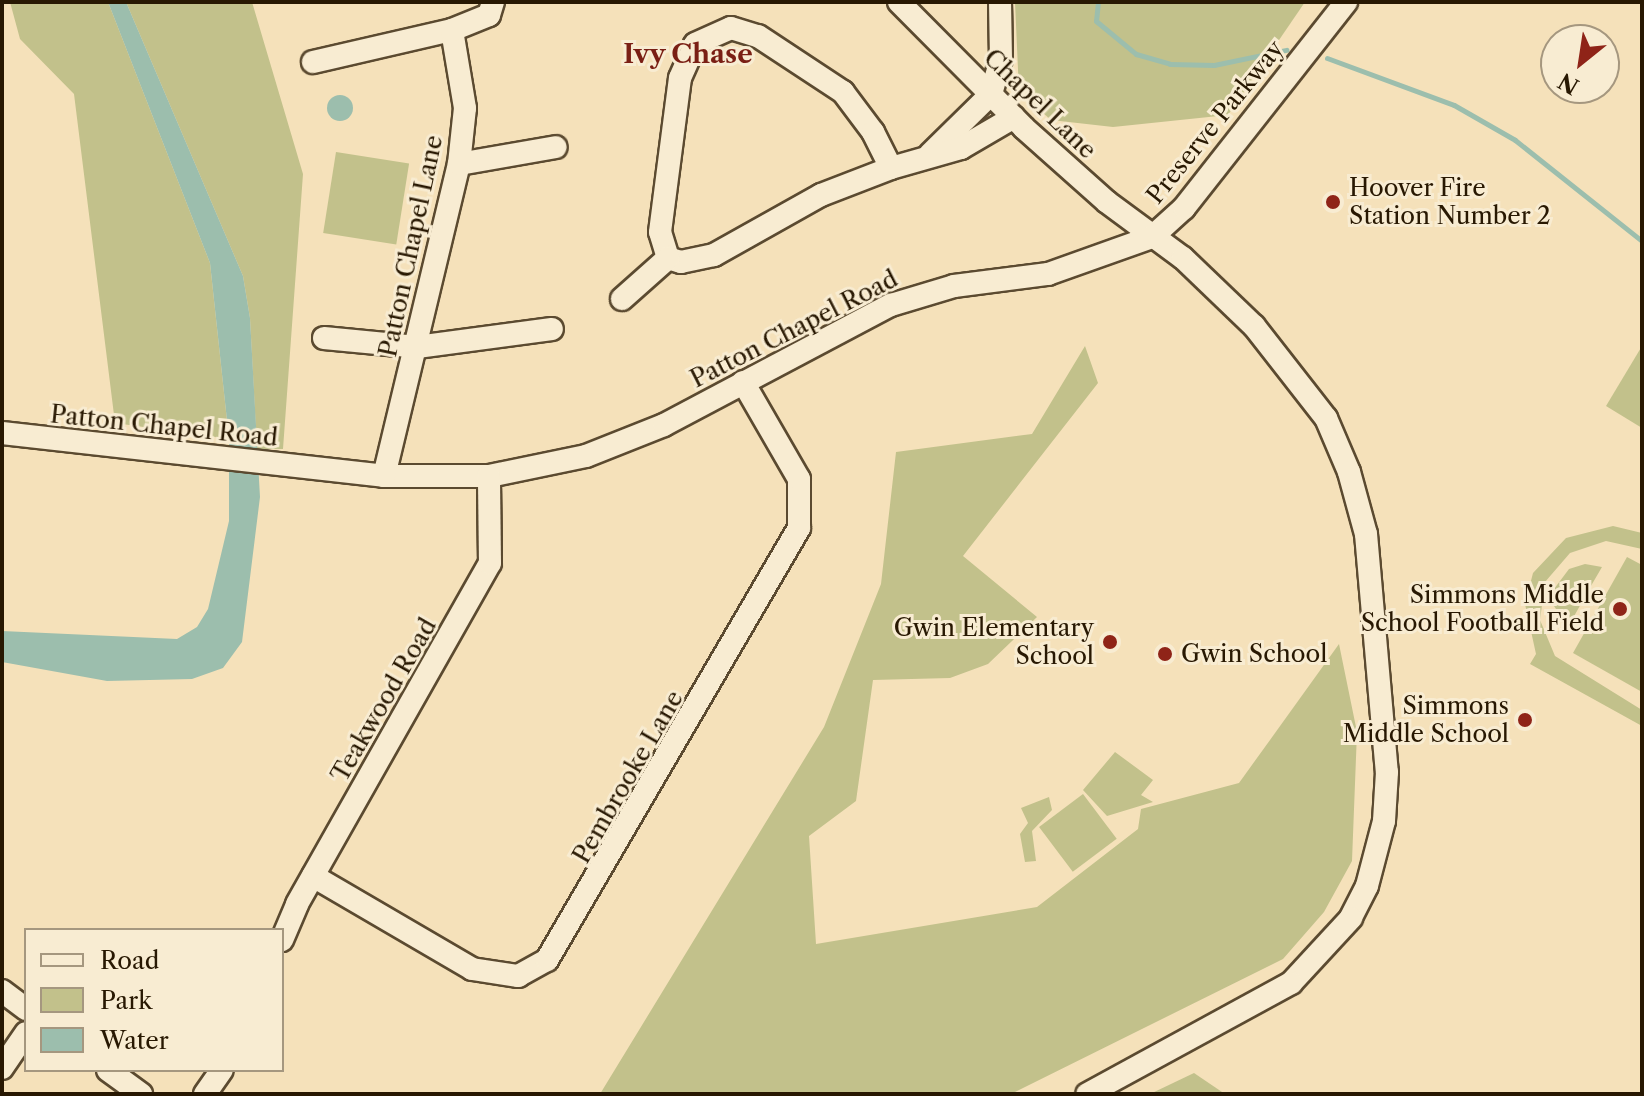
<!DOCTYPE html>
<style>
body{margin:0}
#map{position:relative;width:1644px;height:1096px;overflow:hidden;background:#f5e1ba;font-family:"Libre Caslon Text",serif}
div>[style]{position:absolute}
.green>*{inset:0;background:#c2c18b;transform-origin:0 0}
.water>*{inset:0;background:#9cbead}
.round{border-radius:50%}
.stream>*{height:5px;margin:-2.5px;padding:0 2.5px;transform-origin:2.5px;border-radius:2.5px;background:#9cbead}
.roads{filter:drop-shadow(2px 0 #5b4a30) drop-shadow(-2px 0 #5b4a30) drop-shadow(0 2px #5b4a30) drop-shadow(0 -2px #5b4a30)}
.minor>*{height:22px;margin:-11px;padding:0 11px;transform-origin:11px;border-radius:11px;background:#f8ecd2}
.dots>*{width:22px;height:22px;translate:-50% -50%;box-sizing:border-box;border:4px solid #f8ecd2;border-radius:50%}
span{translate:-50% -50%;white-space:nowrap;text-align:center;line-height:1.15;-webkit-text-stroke:6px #f8ecd2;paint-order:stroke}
.street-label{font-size:24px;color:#281802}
.poi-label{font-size:24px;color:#281802}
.left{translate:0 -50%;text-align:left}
.right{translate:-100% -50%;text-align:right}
.neighbourhood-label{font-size:26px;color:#7a1f14;font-weight:700}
.frame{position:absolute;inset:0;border:4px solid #281802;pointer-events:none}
.legend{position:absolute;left:24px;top:928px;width:260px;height:144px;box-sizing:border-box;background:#f8ecd2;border:2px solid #a5977f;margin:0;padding:10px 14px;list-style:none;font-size:24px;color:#281802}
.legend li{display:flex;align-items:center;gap:16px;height:40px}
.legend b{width:40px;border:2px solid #a5977f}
.north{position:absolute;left:1540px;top:24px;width:80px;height:80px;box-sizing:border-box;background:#f8ecd2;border:2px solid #a5977f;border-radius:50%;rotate:210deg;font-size:22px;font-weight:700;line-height:32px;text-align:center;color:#281802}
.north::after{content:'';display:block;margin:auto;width:28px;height:36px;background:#8f2418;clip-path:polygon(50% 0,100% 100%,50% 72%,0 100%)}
</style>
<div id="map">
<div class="green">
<div style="clip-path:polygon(10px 2px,108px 2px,210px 263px,229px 439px,115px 423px,74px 94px,20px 39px)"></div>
<div style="clip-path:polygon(126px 2px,252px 2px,303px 174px,283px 449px,257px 449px,250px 318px,243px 276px)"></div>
<div style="clip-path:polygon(1015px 2px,1305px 2px,1228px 115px,1113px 127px,1051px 120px,1019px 92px)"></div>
<div style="left:336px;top:152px;width:74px;height:82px;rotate:9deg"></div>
<div style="clip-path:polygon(1085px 346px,1098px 383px,963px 556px,1037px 617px,988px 664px,950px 678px,873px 680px,856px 801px,809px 836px,816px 944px,1037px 907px,1138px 829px,1141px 809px,1239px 783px,1339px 644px,1357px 732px,1352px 861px,1324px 912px,1283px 959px,1011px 1094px,600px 1094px,824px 727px,881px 584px,896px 452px,1032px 434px)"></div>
<div style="clip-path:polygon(1642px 346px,1642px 428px,1606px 406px)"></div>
<div style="clip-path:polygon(1613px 526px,1642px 533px,1642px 549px,1606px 541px,1570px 553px,1545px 582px,1540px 620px,1555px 656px,1642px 710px,1642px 726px,1530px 664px,1536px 654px,1525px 604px,1533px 573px,1566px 538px)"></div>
<div style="clip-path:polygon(1627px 557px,1642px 565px,1642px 692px,1573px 653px)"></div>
<div style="clip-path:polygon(1585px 564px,1602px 567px,1588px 591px,1595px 596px,1589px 605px,1582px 602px,1568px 627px,1554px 606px,1554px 589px,1569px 569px)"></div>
<div style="clip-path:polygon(1115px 752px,1153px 780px,1141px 795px,1153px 802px,1107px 816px,1083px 790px)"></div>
<div style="left:1083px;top:794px;width:56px;height:55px;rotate:53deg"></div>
<div style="clip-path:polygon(1049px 797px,1052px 810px,1032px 831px,1036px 861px,1025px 862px,1020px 834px,1028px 823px,1021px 808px)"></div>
<div style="clip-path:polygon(1194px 1073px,1225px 1094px,1150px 1094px)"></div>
</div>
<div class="water">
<div style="clip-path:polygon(108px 2px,126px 2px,243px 276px,250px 318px,260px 497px,242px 642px,223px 668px,192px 679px,107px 681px,2px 662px,2px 631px,177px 639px,197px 627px,208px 609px,229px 521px,229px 439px,210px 263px)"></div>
<div class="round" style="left:327px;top:95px;width:26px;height:26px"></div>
</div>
<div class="stream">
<div style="left:1098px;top:2px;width:19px;rotate:96deg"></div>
<div style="left:1096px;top:21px;width:52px;rotate:39.5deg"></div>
<div style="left:1136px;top:54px;width:35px;rotate:16deg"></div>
<div style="left:1170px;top:64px;width:44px;rotate:1.3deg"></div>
<div style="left:1214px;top:65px;width:74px;rotate:-11.8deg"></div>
<div style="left:1327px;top:58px;width:135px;rotate:20.3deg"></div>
<div style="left:1454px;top:105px;width:70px;rotate:29.8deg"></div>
<div style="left:1515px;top:140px;width:162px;rotate:38.5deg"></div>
</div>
<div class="roads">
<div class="minor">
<div style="left:899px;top:2px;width:177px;rotate:45.2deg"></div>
<div style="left:1024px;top:128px;width:111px;rotate:41.7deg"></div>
<div style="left:1107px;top:202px;width:94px;rotate:36.4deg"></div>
<div style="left:1183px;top:258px;width:98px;rotate:43.8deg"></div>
<div style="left:1254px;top:326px;width:117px;rotate:52deg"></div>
<div style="left:1326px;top:418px;width:59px;rotate:66.9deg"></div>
<div style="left:1349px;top:472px;width:64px;rotate:74.7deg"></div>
<div style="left:1366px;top:534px;width:239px;rotate:85deg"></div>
<div style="left:1387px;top:772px;width:49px;rotate:93.5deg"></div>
<div style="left:1384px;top:821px;width:67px;rotate:104.7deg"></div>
<div style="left:1367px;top:886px;width:36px;rotate:117deg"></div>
<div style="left:1351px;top:918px;width:88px;rotate:132.7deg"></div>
<div style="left:1291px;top:983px;width:232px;rotate:151.4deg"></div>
<div style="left:731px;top:28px;width:28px;rotate:17deg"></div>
<div style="left:758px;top:36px;width:102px;rotate:33.4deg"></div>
<div style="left:843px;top:92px;width:50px;rotate:53.1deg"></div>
<div style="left:873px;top:132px;width:40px;rotate:63.4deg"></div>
<div style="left:891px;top:168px;width:75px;rotate:158.9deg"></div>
<div style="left:821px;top:195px;width:123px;rotate:150.7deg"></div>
<div style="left:714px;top:255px;width:34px;rotate:168deg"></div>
<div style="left:681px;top:262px;width:14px;rotate:-163deg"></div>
<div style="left:668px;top:258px;width:27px;rotate:-107deg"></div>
<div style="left:660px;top:232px;width:155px;rotate:-82.6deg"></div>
<div style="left:680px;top:78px;width:37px;rotate:-66deg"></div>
<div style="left:695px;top:44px;width:39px;rotate:-24deg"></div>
<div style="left:313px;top:62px;width:143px;rotate:-13deg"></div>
<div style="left:930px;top:154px;width:86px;rotate:-44.5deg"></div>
<div style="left:991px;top:94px;width:36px;rotate:-74deg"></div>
<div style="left:1001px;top:59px;width:57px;rotate:-91deg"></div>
<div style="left:459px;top:164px;width:98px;rotate:-9.9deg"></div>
<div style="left:891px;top:168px;width:73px;rotate:-15.9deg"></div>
<div style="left:961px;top:148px;width:61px;rotate:-30.3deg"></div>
<div style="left:622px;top:299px;width:62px;rotate:-41.7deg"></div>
<div style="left:324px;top:338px;width:93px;rotate:5.5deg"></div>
<div style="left:417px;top:347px;width:136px;rotate:-7.6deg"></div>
<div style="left:2px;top:433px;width:384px;rotate:6.4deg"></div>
<div style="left:384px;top:476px;width:105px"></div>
<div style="left:489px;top:476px;width:99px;rotate:-11.7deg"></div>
<div style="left:586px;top:456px;width:84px;rotate:-21.7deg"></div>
<div style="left:664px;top:425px;width:257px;rotate:-27.9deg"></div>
<div style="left:891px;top:305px;width:66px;rotate:-16.8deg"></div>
<div style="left:954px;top:286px;width:95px;rotate:-7.3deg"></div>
<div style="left:1048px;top:274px;width:110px;rotate:-19.6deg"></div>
<div style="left:1152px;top:237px;width:43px;rotate:-42.2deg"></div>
<div style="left:1184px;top:208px;width:262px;rotate:-51.8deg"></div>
<div style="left:384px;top:476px;width:321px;rotate:-76.5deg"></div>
<div style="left:459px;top:164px;width:56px;rotate:-83.9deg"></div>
<div style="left:465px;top:108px;width:79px;rotate:-99.5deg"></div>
<div style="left:452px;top:30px;width:40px;rotate:-22deg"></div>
<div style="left:489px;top:15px;width:14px;rotate:-73deg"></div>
<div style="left:313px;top:876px;width:184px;rotate:30.3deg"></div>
<div style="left:472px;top:969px;width:47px;rotate:8.7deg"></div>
<div style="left:518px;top:976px;width:33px;rotate:-29deg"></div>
<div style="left:547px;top:960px;width:500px;rotate:-59.74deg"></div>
<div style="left:799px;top:528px;width:49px;rotate:-90deg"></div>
<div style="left:799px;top:479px;width:112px;rotate:-120deg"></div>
<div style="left:282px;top:940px;width:39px;rotate:-67deg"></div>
<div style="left:297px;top:904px;width:392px;rotate:-60.5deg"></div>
<div style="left:490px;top:563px;width:87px;rotate:-90.7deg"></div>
<div style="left:2px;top:991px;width:30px;rotate:37deg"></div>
<div style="left:2px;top:1068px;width:42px;rotate:-55.6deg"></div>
<div style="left:108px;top:1070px;width:41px;rotate:36deg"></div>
<div style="left:205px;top:1094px;width:29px;rotate:-55deg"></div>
</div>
</div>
<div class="dots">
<div style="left:1333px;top:202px;background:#8f2418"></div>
<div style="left:1620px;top:609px;background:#8f2418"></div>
<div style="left:1110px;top:642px;background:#8f2418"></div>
<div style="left:1165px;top:654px;background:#8f2418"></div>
<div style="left:1525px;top:720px;background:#8f2418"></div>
</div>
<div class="street-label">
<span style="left:1040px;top:104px;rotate:44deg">Chapel Lane</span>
<span style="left:1215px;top:122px;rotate:-51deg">Preserve Parkway</span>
<span style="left:411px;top:246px;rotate:-78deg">Patton Chapel Lane</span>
<span style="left:794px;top:329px;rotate:-27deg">Patton Chapel Road</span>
<span style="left:164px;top:426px;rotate:6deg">Patton Chapel Road</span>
<span style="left:384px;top:700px;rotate:-60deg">Teakwood Road</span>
<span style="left:628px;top:777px;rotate:-60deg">Pembrooke Lane</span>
</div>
<div class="poi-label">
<span class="left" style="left:1349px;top:202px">Hoover Fire<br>Station Number 2</span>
<span class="right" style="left:1604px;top:609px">Simmons Middle<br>School Football Field</span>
<span class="right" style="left:1094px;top:642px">Gwin Elementary<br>School</span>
<span class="left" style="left:1181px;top:654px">Gwin School</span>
<span class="right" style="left:1509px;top:720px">Simmons<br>Middle School</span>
</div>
<div class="neighbourhood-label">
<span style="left:688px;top:55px">Ivy Chase</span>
</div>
<div class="frame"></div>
<ul class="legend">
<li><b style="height:10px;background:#f8ecd2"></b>Road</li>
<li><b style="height:22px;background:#c2c18b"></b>Park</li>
<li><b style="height:22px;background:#9cbead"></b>Water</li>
</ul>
<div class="north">N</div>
</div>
